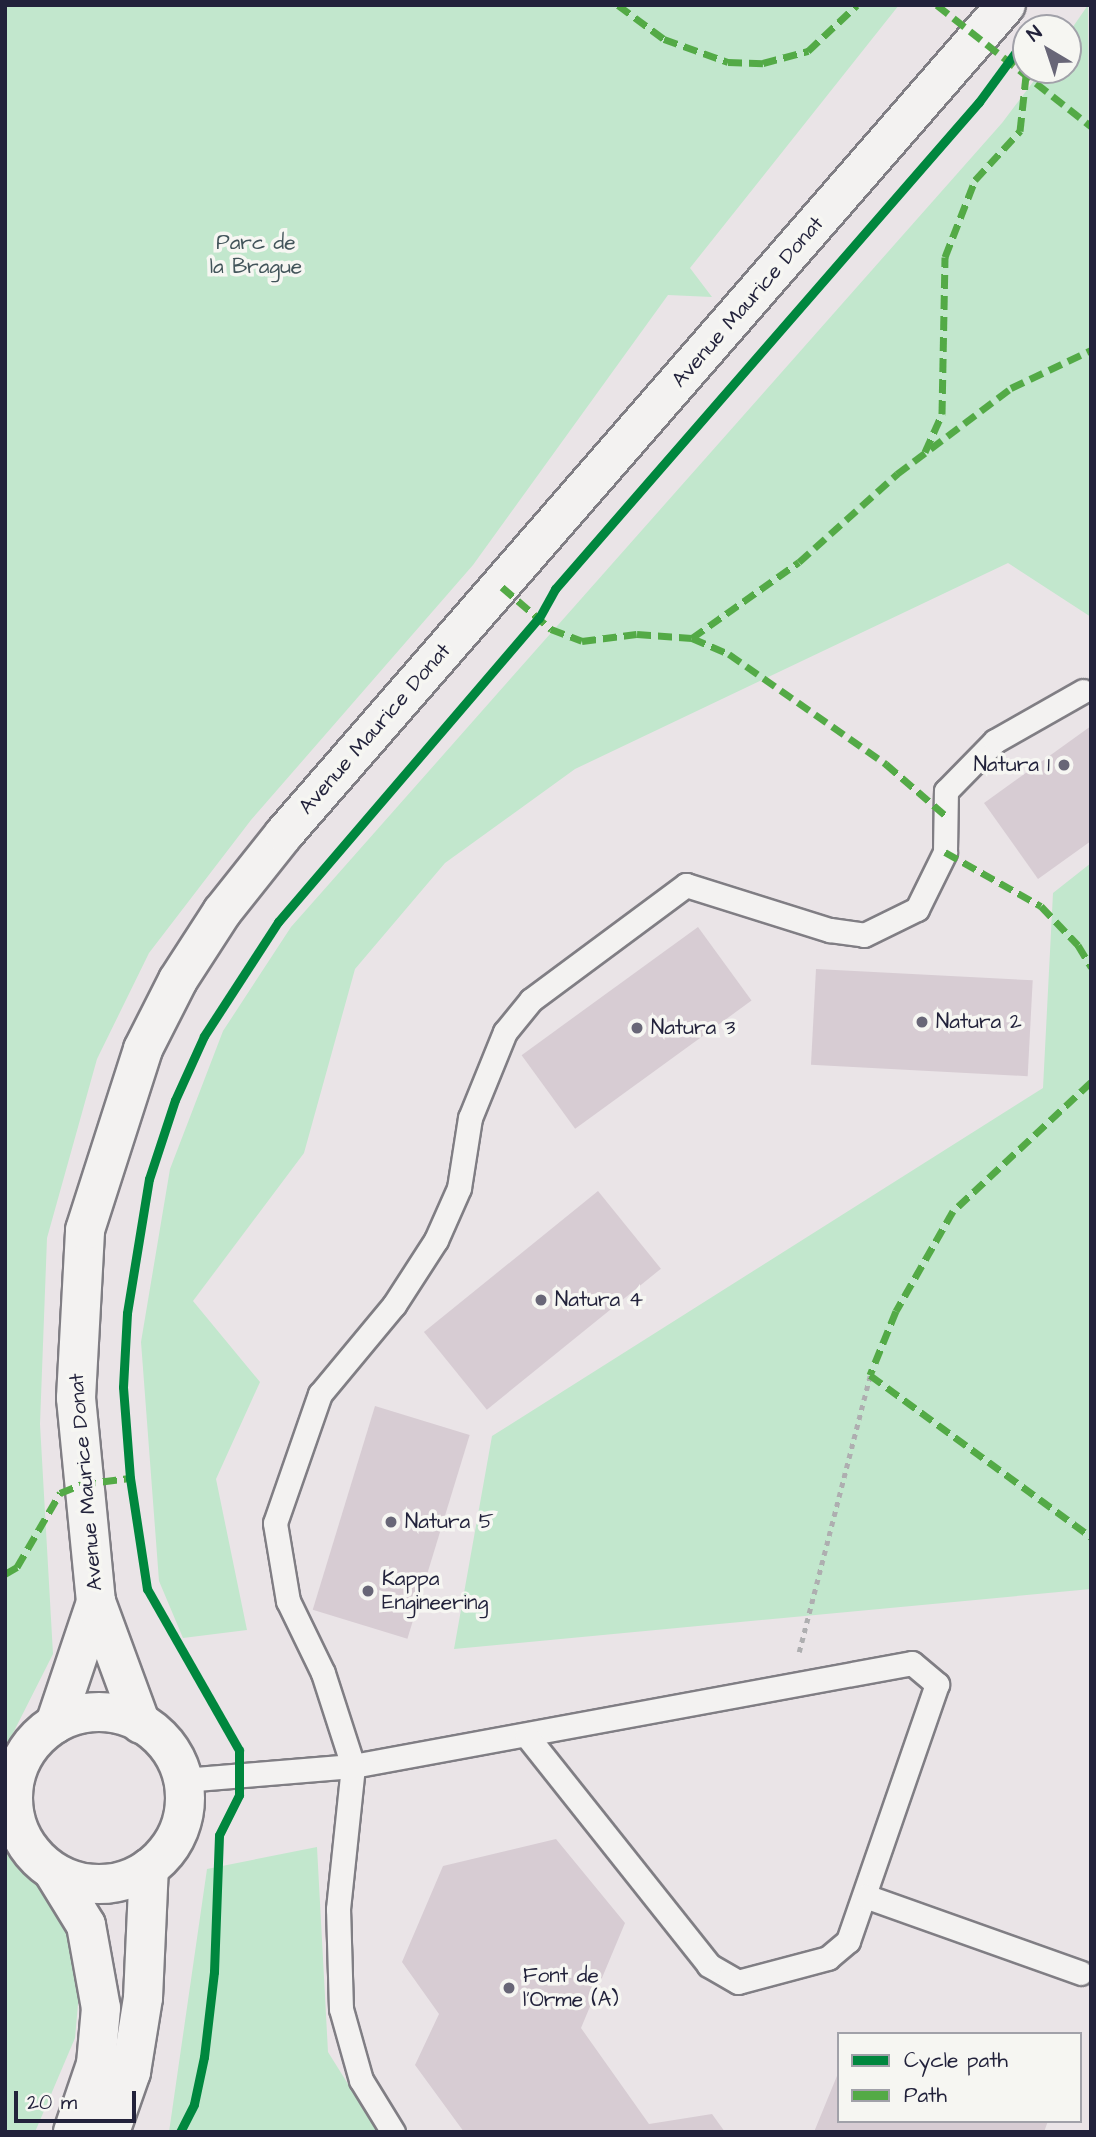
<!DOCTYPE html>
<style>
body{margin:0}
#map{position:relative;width:1096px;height:2137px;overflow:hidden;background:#eae4e7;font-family:"Architects Daughter",sans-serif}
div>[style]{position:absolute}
.green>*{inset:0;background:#c2e7cd}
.building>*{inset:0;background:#d7ccd3;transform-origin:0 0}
.path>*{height:4.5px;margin-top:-2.25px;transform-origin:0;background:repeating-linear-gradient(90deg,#aeaeb0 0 5px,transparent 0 10px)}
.roads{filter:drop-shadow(2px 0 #807e84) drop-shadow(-2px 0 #807e84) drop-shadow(0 2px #807e84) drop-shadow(0 -2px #807e84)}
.lane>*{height:23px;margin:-11.5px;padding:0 11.5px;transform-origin:11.5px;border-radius:11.5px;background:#f3f2f1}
.secondary>*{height:38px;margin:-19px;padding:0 19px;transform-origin:19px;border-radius:19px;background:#f3f2f1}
.secondary>.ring{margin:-19px;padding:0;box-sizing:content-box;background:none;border:38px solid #f3f2f1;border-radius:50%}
.quiet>*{height:7px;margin-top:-3.5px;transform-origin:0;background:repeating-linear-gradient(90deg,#53aa46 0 14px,transparent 0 21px)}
.cycleway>*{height:9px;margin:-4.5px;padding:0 4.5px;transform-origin:4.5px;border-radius:4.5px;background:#00873e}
.dots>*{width:19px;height:19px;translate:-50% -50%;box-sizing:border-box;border:4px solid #f6f6f2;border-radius:50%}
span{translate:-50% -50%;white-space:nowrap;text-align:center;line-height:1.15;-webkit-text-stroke:7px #f6f6f2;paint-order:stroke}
.park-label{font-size:21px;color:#42545a}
.street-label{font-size:21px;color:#22223b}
.poi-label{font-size:21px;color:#22223b}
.right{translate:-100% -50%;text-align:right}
.left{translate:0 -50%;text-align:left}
.frame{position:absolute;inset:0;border:7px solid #22223b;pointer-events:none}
.legend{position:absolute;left:837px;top:2032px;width:245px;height:91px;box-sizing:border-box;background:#f6f6f2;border:2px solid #a1a1a9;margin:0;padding:9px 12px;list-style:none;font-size:21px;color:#22223b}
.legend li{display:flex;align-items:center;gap:14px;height:35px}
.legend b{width:35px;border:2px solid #a1a1a9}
.north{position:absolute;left:1012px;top:14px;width:70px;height:70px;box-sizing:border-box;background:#f6f6f2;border:2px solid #a1a1a9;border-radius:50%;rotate:321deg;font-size:19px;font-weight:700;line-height:28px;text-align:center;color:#22223b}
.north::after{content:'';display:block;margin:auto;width:24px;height:32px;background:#686677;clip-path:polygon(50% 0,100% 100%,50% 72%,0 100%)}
.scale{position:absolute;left:14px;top:2091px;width:122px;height:32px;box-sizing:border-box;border:4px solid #22223b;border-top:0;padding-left:9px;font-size:21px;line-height:24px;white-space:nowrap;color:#22223b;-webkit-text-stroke:5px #f6f6f2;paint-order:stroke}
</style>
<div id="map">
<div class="green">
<div style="clip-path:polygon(5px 5px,899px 5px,690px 268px,712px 297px,668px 295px,473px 565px,251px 820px,149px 953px,97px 1059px,47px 1238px,40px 1424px,53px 1654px,5px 1749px)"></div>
<div style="clip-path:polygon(1088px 5px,1091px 617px,1008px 563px,575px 769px,445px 863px,355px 969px,304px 1153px,193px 1301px,260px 1382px,216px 1479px,247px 1630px,183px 1638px,159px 1581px,141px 1342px,170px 1169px,223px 1031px,291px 927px,1002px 123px,1042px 70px,1068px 70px,1068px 34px)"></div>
<div style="clip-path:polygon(1091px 863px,1091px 1589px,454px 1649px,492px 1436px,1043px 1088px,1053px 893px)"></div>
<div style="clip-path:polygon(5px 1840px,58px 1904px,83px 1948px,75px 2038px,35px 2132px,5px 2132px)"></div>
<div style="clip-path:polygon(317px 1847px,328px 2052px,378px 2132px,169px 2132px,207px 1869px)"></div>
</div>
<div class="building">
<div style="clip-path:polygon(1091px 726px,1091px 841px,1038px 879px,984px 803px)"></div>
<div style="left:698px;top:927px;width:91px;height:218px;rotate:54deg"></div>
<div style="left:816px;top:969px;width:217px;height:96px;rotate:3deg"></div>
<div style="left:598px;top:1191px;width:100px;height:224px;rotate:51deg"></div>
<div style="left:375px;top:1406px;width:99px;height:213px;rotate:17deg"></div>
<div style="clip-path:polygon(556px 1839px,625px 1923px,581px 2028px,649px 2124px,712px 2114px,725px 2132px,464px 2132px,415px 2065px,439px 2014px,402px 1962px,443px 1866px)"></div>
<div style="clip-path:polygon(839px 2071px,839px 2121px,1048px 2121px,1044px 2132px,814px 2132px)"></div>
</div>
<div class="path">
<div style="left:799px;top:1652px;width:286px;rotate:-75.6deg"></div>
</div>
<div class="roads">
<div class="lane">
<div style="left:183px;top:1780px;width:171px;rotate:-4.7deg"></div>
<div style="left:353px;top:1766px;width:568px;rotate:-10.44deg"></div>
<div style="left:912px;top:1663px;width:33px;rotate:40deg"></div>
<div style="left:937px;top:1684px;width:272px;rotate:109.1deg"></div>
<div style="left:848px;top:1941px;width:26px;rotate:140deg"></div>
<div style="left:828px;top:1958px;width:93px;rotate:165.1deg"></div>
<div style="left:738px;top:1982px;width:34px;rotate:-150deg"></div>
<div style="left:709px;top:1965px;width:293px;rotate:-128.5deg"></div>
<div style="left:865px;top:1896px;width:229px;rotate:19.6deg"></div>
<div style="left:393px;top:2132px;width:61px;rotate:-121.6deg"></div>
<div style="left:361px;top:2080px;width:74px;rotate:-105.7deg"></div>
<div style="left:341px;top:2009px;width:100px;rotate:-91.7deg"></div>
<div style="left:338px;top:1909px;width:144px;rotate:-84deg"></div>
<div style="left:353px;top:1766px;width:98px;rotate:-107.9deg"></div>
<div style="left:323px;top:1673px;width:80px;rotate:-115.9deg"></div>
<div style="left:288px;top:1601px;width:79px;rotate:-99.5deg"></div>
<div style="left:275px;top:1523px;width:137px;rotate:-70.8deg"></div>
<div style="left:320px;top:1394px;width:116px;rotate:-50.3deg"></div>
<div style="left:394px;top:1305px;width:77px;rotate:-57.1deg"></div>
<div style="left:436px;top:1240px;width:57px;rotate:-66.1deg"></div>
<div style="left:459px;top:1188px;width:71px;rotate:-81.1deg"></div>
<div style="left:470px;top:1118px;width:93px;rotate:-67.9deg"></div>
<div style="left:505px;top:1032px;width:41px;rotate:-50.9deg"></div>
<div style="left:531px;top:1000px;width:193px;rotate:-36.6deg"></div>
<div style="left:686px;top:885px;width:151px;rotate:17.4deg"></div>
<div style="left:830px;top:930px;width:34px;rotate:8deg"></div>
<div style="left:864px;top:935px;width:59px;rotate:-26.1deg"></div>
<div style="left:917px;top:909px;width:64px;rotate:-63.8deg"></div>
<div style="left:945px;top:852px;width:61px;rotate:-89.1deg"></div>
<div style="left:946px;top:791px;width:70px;rotate:-45.6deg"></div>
<div style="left:995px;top:741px;width:101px;rotate:-29.6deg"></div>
</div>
<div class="secondary">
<div class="ring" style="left:13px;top:1712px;width:134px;height:134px"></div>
<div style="left:55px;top:1724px;width:129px;rotate:-71.4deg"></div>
<div style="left:141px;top:1724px;width:130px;rotate:-110.2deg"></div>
<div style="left:96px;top:1602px;width:205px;rotate:-95.6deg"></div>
<div style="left:76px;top:1398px;width:168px;rotate:-86.9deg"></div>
<div style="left:85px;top:1230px;width:190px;rotate:-72.2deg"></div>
<div style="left:143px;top:1049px;width:77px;rotate:-63.1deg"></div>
<div style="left:178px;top:980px;width:81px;rotate:-57.1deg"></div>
<div style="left:222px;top:912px;width:100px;rotate:-51.5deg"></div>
<div style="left:284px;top:834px;width:1099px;rotate:-48.95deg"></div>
<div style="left:54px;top:1873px;width:61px;rotate:58.4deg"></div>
<div style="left:86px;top:1925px;width:84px;rotate:79.8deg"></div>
<div style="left:101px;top:2008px;width:56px;rotate:95.1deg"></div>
<div style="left:96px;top:2064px;width:72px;rotate:108.7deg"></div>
<div style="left:110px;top:2132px;width:64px;rotate:-70.7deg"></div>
<div style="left:131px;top:2072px;width:75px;rotate:-80.8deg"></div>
<div style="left:143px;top:1998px;width:130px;rotate:-87.4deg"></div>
</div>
</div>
<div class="quiet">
<div style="left:618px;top:5px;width:57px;rotate:36.5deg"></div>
<div style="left:664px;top:39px;width:68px;rotate:19.8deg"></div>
<div style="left:728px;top:62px;width:35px;rotate:2deg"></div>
<div style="left:763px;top:63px;width:47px;rotate:-14.9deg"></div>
<div style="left:808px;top:51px;width:67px;rotate:-43.2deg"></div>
<div style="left:937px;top:5px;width:196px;rotate:38.2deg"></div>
<div style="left:925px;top:452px;width:42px;rotate:-65.9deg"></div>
<div style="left:942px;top:414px;width:157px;rotate:-88.9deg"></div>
<div style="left:945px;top:257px;width:83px;rotate:-68.7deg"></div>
<div style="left:975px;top:180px;width:67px;rotate:-47.4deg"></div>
<div style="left:1020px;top:131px;width:55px;rotate:-83.8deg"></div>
<div style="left:502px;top:587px;width:65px;rotate:40.6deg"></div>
<div style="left:551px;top:629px;width:33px;rotate:21deg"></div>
<div style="left:582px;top:641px;width:55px;rotate:-7.3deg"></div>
<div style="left:637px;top:634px;width:55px;rotate:4.2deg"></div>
<div style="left:692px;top:638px;width:40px;rotate:23.4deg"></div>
<div style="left:729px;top:654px;width:192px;rotate:35deg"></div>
<div style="left:886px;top:764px;width:79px;rotate:40.9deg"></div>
<div style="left:692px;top:638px;width:131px;rotate:-35.4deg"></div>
<div style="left:799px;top:562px;width:132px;rotate:-41.9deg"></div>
<div style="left:897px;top:474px;width:143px;rotate:-37deg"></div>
<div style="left:1011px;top:388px;width:89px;rotate:-25.4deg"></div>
<div style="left:945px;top:852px;width:110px;rotate:29.4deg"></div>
<div style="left:1041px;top:906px;width:54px;rotate:46.5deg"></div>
<div style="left:1078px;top:945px;width:26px;rotate:59deg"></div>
<div style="left:1091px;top:1082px;width:189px;rotate:136.9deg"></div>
<div style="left:953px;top:1211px;width:115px;rotate:119.7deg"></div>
<div style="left:896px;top:1311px;width:69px;rotate:112.1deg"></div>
<div style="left:870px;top:1375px;width:274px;rotate:36.2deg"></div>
<div style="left:5px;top:1574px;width:14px;rotate:-30deg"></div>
<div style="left:17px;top:1567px;width:86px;rotate:-59.8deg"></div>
<div style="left:60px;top:1493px;width:24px;rotate:-22deg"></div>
<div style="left:82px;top:1484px;width:48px;rotate:-7.1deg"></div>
</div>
<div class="cycleway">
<div style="left:180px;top:2132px;width:31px;rotate:-63deg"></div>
<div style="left:194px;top:2104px;width:48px;rotate:-78deg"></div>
<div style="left:204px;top:2057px;width:86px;rotate:-83.3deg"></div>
<div style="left:214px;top:1972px;width:137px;rotate:-87.9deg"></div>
<div style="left:219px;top:1835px;width:45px;rotate:-63.4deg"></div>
<div style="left:239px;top:1795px;width:45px;rotate:-90deg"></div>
<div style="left:239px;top:1750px;width:185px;rotate:-119.7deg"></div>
<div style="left:147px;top:1589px;width:112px;rotate:-98.7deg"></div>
<div style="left:130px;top:1478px;width:91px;rotate:-94.4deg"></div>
<div style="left:123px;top:1387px;width:74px;rotate:-86.9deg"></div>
<div style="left:127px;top:1313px;width:136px;rotate:-80.7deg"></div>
<div style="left:149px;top:1179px;width:83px;rotate:-71.8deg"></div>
<div style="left:175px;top:1100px;width:70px;rotate:-65.6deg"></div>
<div style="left:204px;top:1036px;width:136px;rotate:-57deg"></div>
<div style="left:278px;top:922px;width:401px;rotate:-49.4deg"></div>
<div style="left:539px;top:618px;width:33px;rotate:-61deg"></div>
<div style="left:555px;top:589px;width:646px;rotate:-48.96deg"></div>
<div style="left:979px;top:102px;width:79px;rotate:-53.7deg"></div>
</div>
<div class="dots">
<div style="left:1064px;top:765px;background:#686677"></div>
<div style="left:922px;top:1022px;background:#686677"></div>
<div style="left:637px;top:1028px;background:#686677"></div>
<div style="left:541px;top:1300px;background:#686677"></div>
<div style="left:391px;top:1522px;background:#686677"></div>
<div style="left:368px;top:1591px;background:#686677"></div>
<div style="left:509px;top:1988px;background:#686677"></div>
</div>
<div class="park-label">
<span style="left:256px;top:255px">Parc de<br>la Brague</span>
</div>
<div class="street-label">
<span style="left:748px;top:302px;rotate:-49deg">Avenue Maurice Donat</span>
<span style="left:375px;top:729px;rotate:-49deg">Avenue Maurice Donat</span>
<span style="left:86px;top:1482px;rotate:-95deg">Avenue Maurice Donat</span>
</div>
<div class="poi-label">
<span class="right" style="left:1050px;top:765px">Natura 1</span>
<span class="left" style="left:936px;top:1022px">Natura 2</span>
<span class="left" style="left:651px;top:1028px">Natura 3</span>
<span class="left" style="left:555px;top:1300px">Natura 4</span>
<span class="left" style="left:405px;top:1522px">Natura 5</span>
<span class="left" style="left:382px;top:1591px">Kappa<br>Engineering</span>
<span class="left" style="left:523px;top:1988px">Font de<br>l'Orme (A)</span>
</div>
<div class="frame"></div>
<ul class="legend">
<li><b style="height:9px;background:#00873e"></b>Cycle path</li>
<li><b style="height:9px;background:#53aa46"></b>Path</li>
</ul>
<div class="north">N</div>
<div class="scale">20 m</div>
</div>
